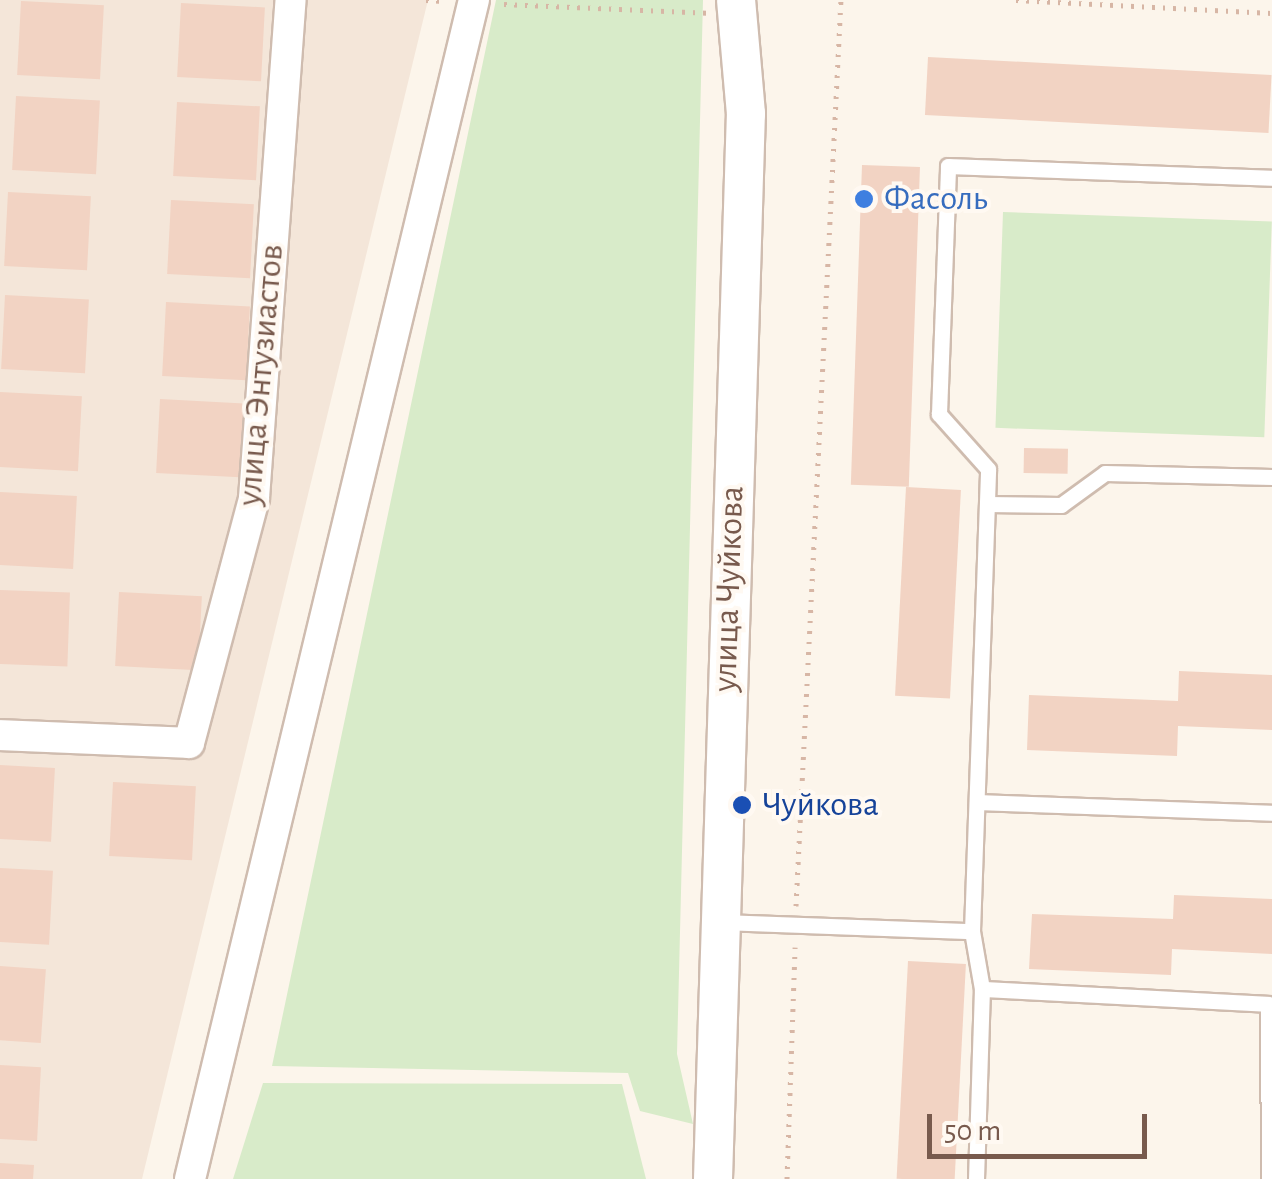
<!DOCTYPE html>
<meta charset="utf-8">
<style>
body{margin:0}
#map{position:relative;width:1272px;height:1179px;overflow:hidden;background:#fcf5eb;font-family:"Alegreya Sans",sans-serif}
div>[style]{position:absolute}
.residential>*{inset:0;background:#f4e6d9}
.green>*{inset:0;background:#d8ebc9;transform-origin:0 0}
.building>*{inset:0;background:#f2d3c3;transform-origin:0 0}
.path>*{height:5px;margin-top:-2.5px;transform-origin:0;background:repeating-linear-gradient(90deg,#d7b6a5 0 2.5px,transparent 0 10.5px)}
.roads{filter:drop-shadow(2px 0 #cfbcaf) drop-shadow(-2px 0 #cfbcaf) drop-shadow(0 2px #cfbcaf) drop-shadow(0 -2px #cfbcaf)}
.service>*{height:15px;margin:-7.5px;padding:0 7.5px;transform-origin:7.5px;border-radius:7.5px;background:#fff}
.minor>*{height:30px;margin:-15px;padding:0 15px;transform-origin:15px;border-radius:15px;background:#fff}
.tertiary>*{height:38px;margin:-19px;padding:0 19px;transform-origin:19px;border-radius:19px;background:#fff}
.dots>*{width:28px;height:28px;translate:-50% -50%;box-sizing:border-box;border:5px solid #fff9f2;border-radius:50%}
span{translate:-50% -50%;white-space:nowrap;text-align:center;line-height:1.15;-webkit-text-stroke:8px #fff9f2;paint-order:stroke}
.shop-label{font-size:35px;color:#366cbe}
.left{translate:0 -50%;text-align:left}
.street-label{font-size:35px;color:#785a4d}
.transit-label{font-size:35px;color:#164399}
.scale{position:absolute;left:927px;top:1114px;width:220px;height:45px;box-sizing:border-box;border:5px solid #785a4d;border-top:0;padding-left:12px;font-size:30px;line-height:35px;white-space:nowrap;color:#785a4d;-webkit-text-stroke:8px #fff9f2;paint-order:stroke}
</style>
<div id="map">
<div class="residential">
<div style="clip-path:polygon(0 0,428px 0,142px 1179px,0 1179px)"></div>
</div>
<div class="green">
<div style="clip-path:polygon(496px 0,703px 0,677px 1054px,693px 1124px,640px 1111px,628px 1073px,272px 1066px)"></div>
<div style="left:1003px;top:212px;width:269px;height:216px;rotate:2deg"></div>
<div style="clip-path:polygon(263px 1083px,622px 1084px,646px 1179px,233px 1179px)"></div>
</div>
<div class="building">
<div style="left:21px;top:1px;width:83px;height:74px;rotate:3deg"></div>
<div style="left:181px;top:3px;width:84px;height:74px;rotate:3deg"></div>
<div style="left:928px;top:57px;width:344px;height:58px;rotate:3deg"></div>
<div style="left:16px;top:96px;width:84px;height:74px;rotate:3deg"></div>
<div style="left:177px;top:102px;width:83px;height:74px;rotate:3deg"></div>
<div style="left:862px;top:165px;width:58px;height:320px;rotate:2deg"></div>
<div style="left:8px;top:192px;width:83px;height:74px;rotate:3deg"></div>
<div style="left:171px;top:200px;width:83px;height:74px;rotate:3deg"></div>
<div style="left:5px;top:295px;width:84px;height:74px;rotate:3deg"></div>
<div style="left:166px;top:302px;width:84px;height:74px;rotate:3deg"></div>
<div style="left:0;top:392px;width:82px;height:75px;rotate:3deg"></div>
<div style="left:160px;top:399px;width:84px;height:74px;rotate:3deg"></div>
<div style="left:1024px;top:448px;width:44px;height:25px;rotate:1deg"></div>
<div style="left:906px;top:487px;width:55px;height:209px;rotate:3deg"></div>
<div style="left:0;top:492px;width:77px;height:73px;rotate:3deg"></div>
<div style="left:0;top:590px;width:70px;height:74px;rotate:2deg"></div>
<div style="left:119px;top:592px;width:83px;height:74px;rotate:3deg"></div>
<div style="clip-path:polygon(1179px 671px,1272px 675px,1272px 730px,1178px 726px,1177px 756px,1027px 750px,1029px 695px,1178px 701px)"></div>
<div style="left:0;top:765px;width:55px;height:74px;rotate:3deg"></div>
<div style="left:113px;top:782px;width:83px;height:74px;rotate:3deg"></div>
<div style="left:0;top:868px;width:53px;height:74px;rotate:3deg"></div>
<div style="clip-path:polygon(1174px 895px,1272px 899px,1272px 954px,1172px 949px,1171px 975px,1029px 969px,1032px 914px,1173px 919px)"></div>
<div style="left:908px;top:961px;width:58px;height:218px;rotate:3deg"></div>
<div style="left:0;top:966px;width:46px;height:74px;rotate:4deg"></div>
<div style="left:0;top:1065px;width:41px;height:74px;rotate:3deg"></div>
<div style="clip-path:polygon(0 1163px,34px 1165px,33px 1179px,0 1179px)"></div>
</div>
<div class="path">
<div style="left:426px;top:0;width:17px;rotate:3deg"></div>
<div style="left:1016px;top:0;width:256px;rotate:2.9deg"></div>
<div style="left:504px;top:4px;width:203px;rotate:2.5deg"></div>
<div style="left:796px;top:906px;width:907px;rotate:-87.16deg"></div>
<div style="left:787px;top:1179px;width:232px;rotate:-88deg"></div>
</div>
<div class="roads">
<div class="service">
<div style="left:987px;top:504px;width:74px;rotate:0.8deg"></div>
<div style="left:1061px;top:505px;width:54px;rotate:-36deg"></div>
<div style="left:1105px;top:473px;width:167px;rotate:1.4deg"></div>
<div style="left:977px;top:802px;width:295px;rotate:2.1deg"></div>
<div style="left:722px;top:922px;width:250px;rotate:2.1deg"></div>
<div style="left:972px;top:931px;width:59px;rotate:80.2deg"></div>
<div style="left:982px;top:989px;width:286px;rotate:3deg"></div>
<div style="left:1268px;top:1004px;width:175px;rotate:89.7deg"></div>
<div style="left:972px;top:931px;width:462px;rotate:-88deg"></div>
<div style="left:988px;top:469px;width:74px;rotate:-131.7deg"></div>
<div style="left:939px;top:414px;width:248px;rotate:-87.9deg"></div>
<div style="left:948px;top:166px;width:324px;rotate:2.1deg"></div>
<div style="left:976px;top:1179px;width:190px;rotate:-88.2deg"></div>
</div>
<div class="minor">
<div style="left:0;top:735px;width:189px;rotate:2.4deg"></div>
<div style="left:189px;top:743px;width:253px;rotate:-75.1deg"></div>
<div style="left:254px;top:498px;width:499px;rotate:-85.8deg"></div>
<div style="left:190px;top:1179px;width:1213px;rotate:-76.46deg"></div>
</div>
<div class="tertiary">
<div style="left:713px;top:1179px;width:1066px;rotate:-88.23deg"></div>
<div style="left:746px;top:114px;width:114px;rotate:-95deg"></div>
</div>
</div>
<div class="dots">
<div style="left:864px;top:199px;background:#3f7fe0"></div>
<div style="left:742px;top:805px;background:#1a4fb4"></div>
</div>
<div class="shop-label">
<span class="left" style="left:884px;top:199px">Фасоль</span>
</div>
<div class="street-label">
<span style="left:261px;top:375px;rotate:-85deg">улица Энтузиастов</span>
<span style="left:729px;top:589px;rotate:-88deg">улица Чуйкова</span>
</div>
<div class="transit-label">
<span class="left" style="left:762px;top:805px">Чуйкова</span>
</div>
<div class="scale">50 m</div>
</div>
